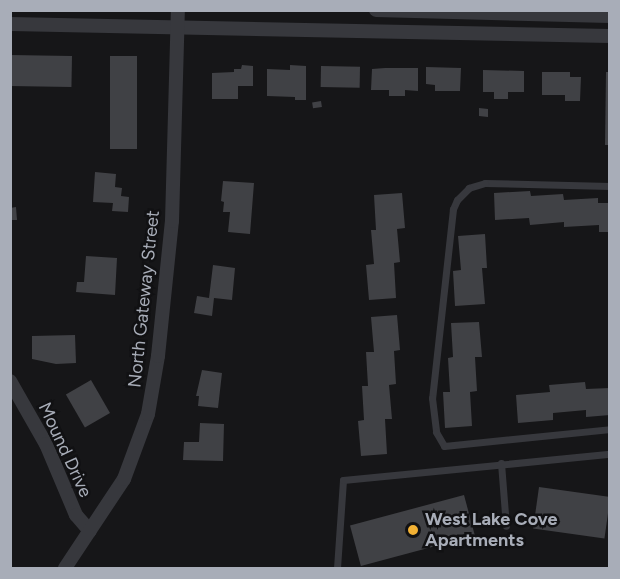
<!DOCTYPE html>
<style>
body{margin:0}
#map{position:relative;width:620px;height:579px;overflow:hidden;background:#161618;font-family:Figtree,sans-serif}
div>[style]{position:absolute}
.building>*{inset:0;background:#404145;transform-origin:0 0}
.lane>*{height:7px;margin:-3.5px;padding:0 3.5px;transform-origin:3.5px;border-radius:3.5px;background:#37383d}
.street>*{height:14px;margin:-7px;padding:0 7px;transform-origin:7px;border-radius:7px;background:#37383d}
.dots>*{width:16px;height:16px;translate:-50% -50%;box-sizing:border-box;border:3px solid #111113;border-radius:50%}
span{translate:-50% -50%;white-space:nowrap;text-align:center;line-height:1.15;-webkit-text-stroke:5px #111113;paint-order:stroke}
.street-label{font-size:18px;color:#a8adb8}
.poi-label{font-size:18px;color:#a8adb8;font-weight:700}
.left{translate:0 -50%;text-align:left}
.frame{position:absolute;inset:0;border:12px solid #a8adb8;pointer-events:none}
</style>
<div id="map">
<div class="building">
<div style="left:10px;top:55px;width:62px;height:31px;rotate:1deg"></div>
<div style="left:110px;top:56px;width:27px;height:93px"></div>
<div style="clip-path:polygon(242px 65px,253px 66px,253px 86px,238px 86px,238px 99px,212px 99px,212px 73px,234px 72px,234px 69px,241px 69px)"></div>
<div style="clip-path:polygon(290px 65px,306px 66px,306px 100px,295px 100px,295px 97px,267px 96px,267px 69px,290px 70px)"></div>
<div style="left:321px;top:66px;width:39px;height:21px;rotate:1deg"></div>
<div style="clip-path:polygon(426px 67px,461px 68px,460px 91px,435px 91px,435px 85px,426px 84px)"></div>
<div style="clip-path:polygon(385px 68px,418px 68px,418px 91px,405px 90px,405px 96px,389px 96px,389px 90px,371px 90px,372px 69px)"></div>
<div style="clip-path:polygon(483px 70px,524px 71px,524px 92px,508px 92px,508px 99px,494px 99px,494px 92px,483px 92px)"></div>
<div style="clip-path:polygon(542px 72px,570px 72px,570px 77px,581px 77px,580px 101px,565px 101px,565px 95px,542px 95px)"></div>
<div style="clip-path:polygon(606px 72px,610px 72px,610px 145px,605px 145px)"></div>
<div style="left:321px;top:101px;width:6px;height:9px;rotate:81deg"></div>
<div style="clip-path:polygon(479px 108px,488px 109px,488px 117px,479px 116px)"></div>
<div style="clip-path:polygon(95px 172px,116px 174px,115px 187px,122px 188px,121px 196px,129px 197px,128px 212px,112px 211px,113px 203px,93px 202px)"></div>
<div style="clip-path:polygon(223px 181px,254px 183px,250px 234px,228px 232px,230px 212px,223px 212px,224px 202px,221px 201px)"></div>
<div style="clip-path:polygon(530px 191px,531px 196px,563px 194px,564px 200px,598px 198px,598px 203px,610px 203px,610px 232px,599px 232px,599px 225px,564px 227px,564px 222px,530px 225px,529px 218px,495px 220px,494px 193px)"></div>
<div style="clip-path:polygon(402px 193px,405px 228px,397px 229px,400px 262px,394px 263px,396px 298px,369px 300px,366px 265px,374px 264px,371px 230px,376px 230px,374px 195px)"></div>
<div style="clip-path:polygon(16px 207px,17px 220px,10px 220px,10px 208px)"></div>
<div style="clip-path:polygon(485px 234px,487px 268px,482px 268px,485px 304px,455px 306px,453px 271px,461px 270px,458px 236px)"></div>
<div style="clip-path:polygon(86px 256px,117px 258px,115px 295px,76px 292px,77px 282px,84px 282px)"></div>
<div style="clip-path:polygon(213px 265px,235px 268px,232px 300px,214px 298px,212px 316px,194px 313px,197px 296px,209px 298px)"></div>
<div style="clip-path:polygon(397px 315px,400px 350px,394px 351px,396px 384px,389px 385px,392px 419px,385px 419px,387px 454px,361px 456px,358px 421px,364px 420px,362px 386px,368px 386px,366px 352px,374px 352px,371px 317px)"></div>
<div style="clip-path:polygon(479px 322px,482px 357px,475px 357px,477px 391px,470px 392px,472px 426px,445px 428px,443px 392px,450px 392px,448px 358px,453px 357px,451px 323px)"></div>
<div style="clip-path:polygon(75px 335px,76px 363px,56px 364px,32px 359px,32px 336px)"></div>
<div style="clip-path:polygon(202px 370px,222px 373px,218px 408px,198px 406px,199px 396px,196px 396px)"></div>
<div style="left:91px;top:380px;width:38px;height:29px;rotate:60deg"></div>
<div style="clip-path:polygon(585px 382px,586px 389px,610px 388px,610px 415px,586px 417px,586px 410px,553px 413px,553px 420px,518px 423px,516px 395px,550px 392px,549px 385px)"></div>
<div style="clip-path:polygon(200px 423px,224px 424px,223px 461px,183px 460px,184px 442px,199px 442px)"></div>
<div style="left:539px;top:487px;width:72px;height:42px;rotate:8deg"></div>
<div style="left:464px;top:495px;width:42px;height:118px;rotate:75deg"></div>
</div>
<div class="lane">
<div style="left:610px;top:186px;width:125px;rotate:-178.6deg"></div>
<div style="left:485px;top:183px;width:17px;rotate:163deg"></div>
<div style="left:469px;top:188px;width:17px;rotate:135deg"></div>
<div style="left:457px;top:200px;width:10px;rotate:114deg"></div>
<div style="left:453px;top:209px;width:190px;rotate:96.3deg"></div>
<div style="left:432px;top:398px;width:34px;rotate:83deg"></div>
<div style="left:436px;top:432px;width:16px;rotate:60deg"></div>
<div style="left:444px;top:446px;width:167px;rotate:-5.8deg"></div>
<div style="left:501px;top:463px;width:63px;rotate:85.5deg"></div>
<div style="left:337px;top:568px;width:88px;rotate:-86.1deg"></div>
<div style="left:343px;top:480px;width:268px;rotate:-5.6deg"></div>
</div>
<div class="street">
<div style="left:376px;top:10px;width:234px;rotate:1.5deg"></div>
<div style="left:10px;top:24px;width:600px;rotate:1.15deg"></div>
<div style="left:10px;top:381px;width:73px;rotate:60.3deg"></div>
<div style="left:46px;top:444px;width:77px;rotate:67.1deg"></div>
<div style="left:76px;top:515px;width:21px;rotate:49deg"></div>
<div style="left:65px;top:568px;width:107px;rotate:-56.5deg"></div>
<div style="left:124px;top:479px;width:69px;rotate:-69.7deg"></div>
<div style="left:148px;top:414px;width:59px;rotate:-80.2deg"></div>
<div style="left:158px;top:356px;width:136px;rotate:-84.1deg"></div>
<div style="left:172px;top:221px;width:211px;rotate:-88.4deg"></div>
</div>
<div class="dots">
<div style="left:413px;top:530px;background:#f2b134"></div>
</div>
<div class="street-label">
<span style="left:144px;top:299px;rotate:-84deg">North Gateway Street</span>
<span style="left:65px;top:450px;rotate:65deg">Mound Drive</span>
</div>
<div class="poi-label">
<span class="left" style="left:425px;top:530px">West Lake Cove<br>Apartments</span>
</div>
<div class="frame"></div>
</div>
